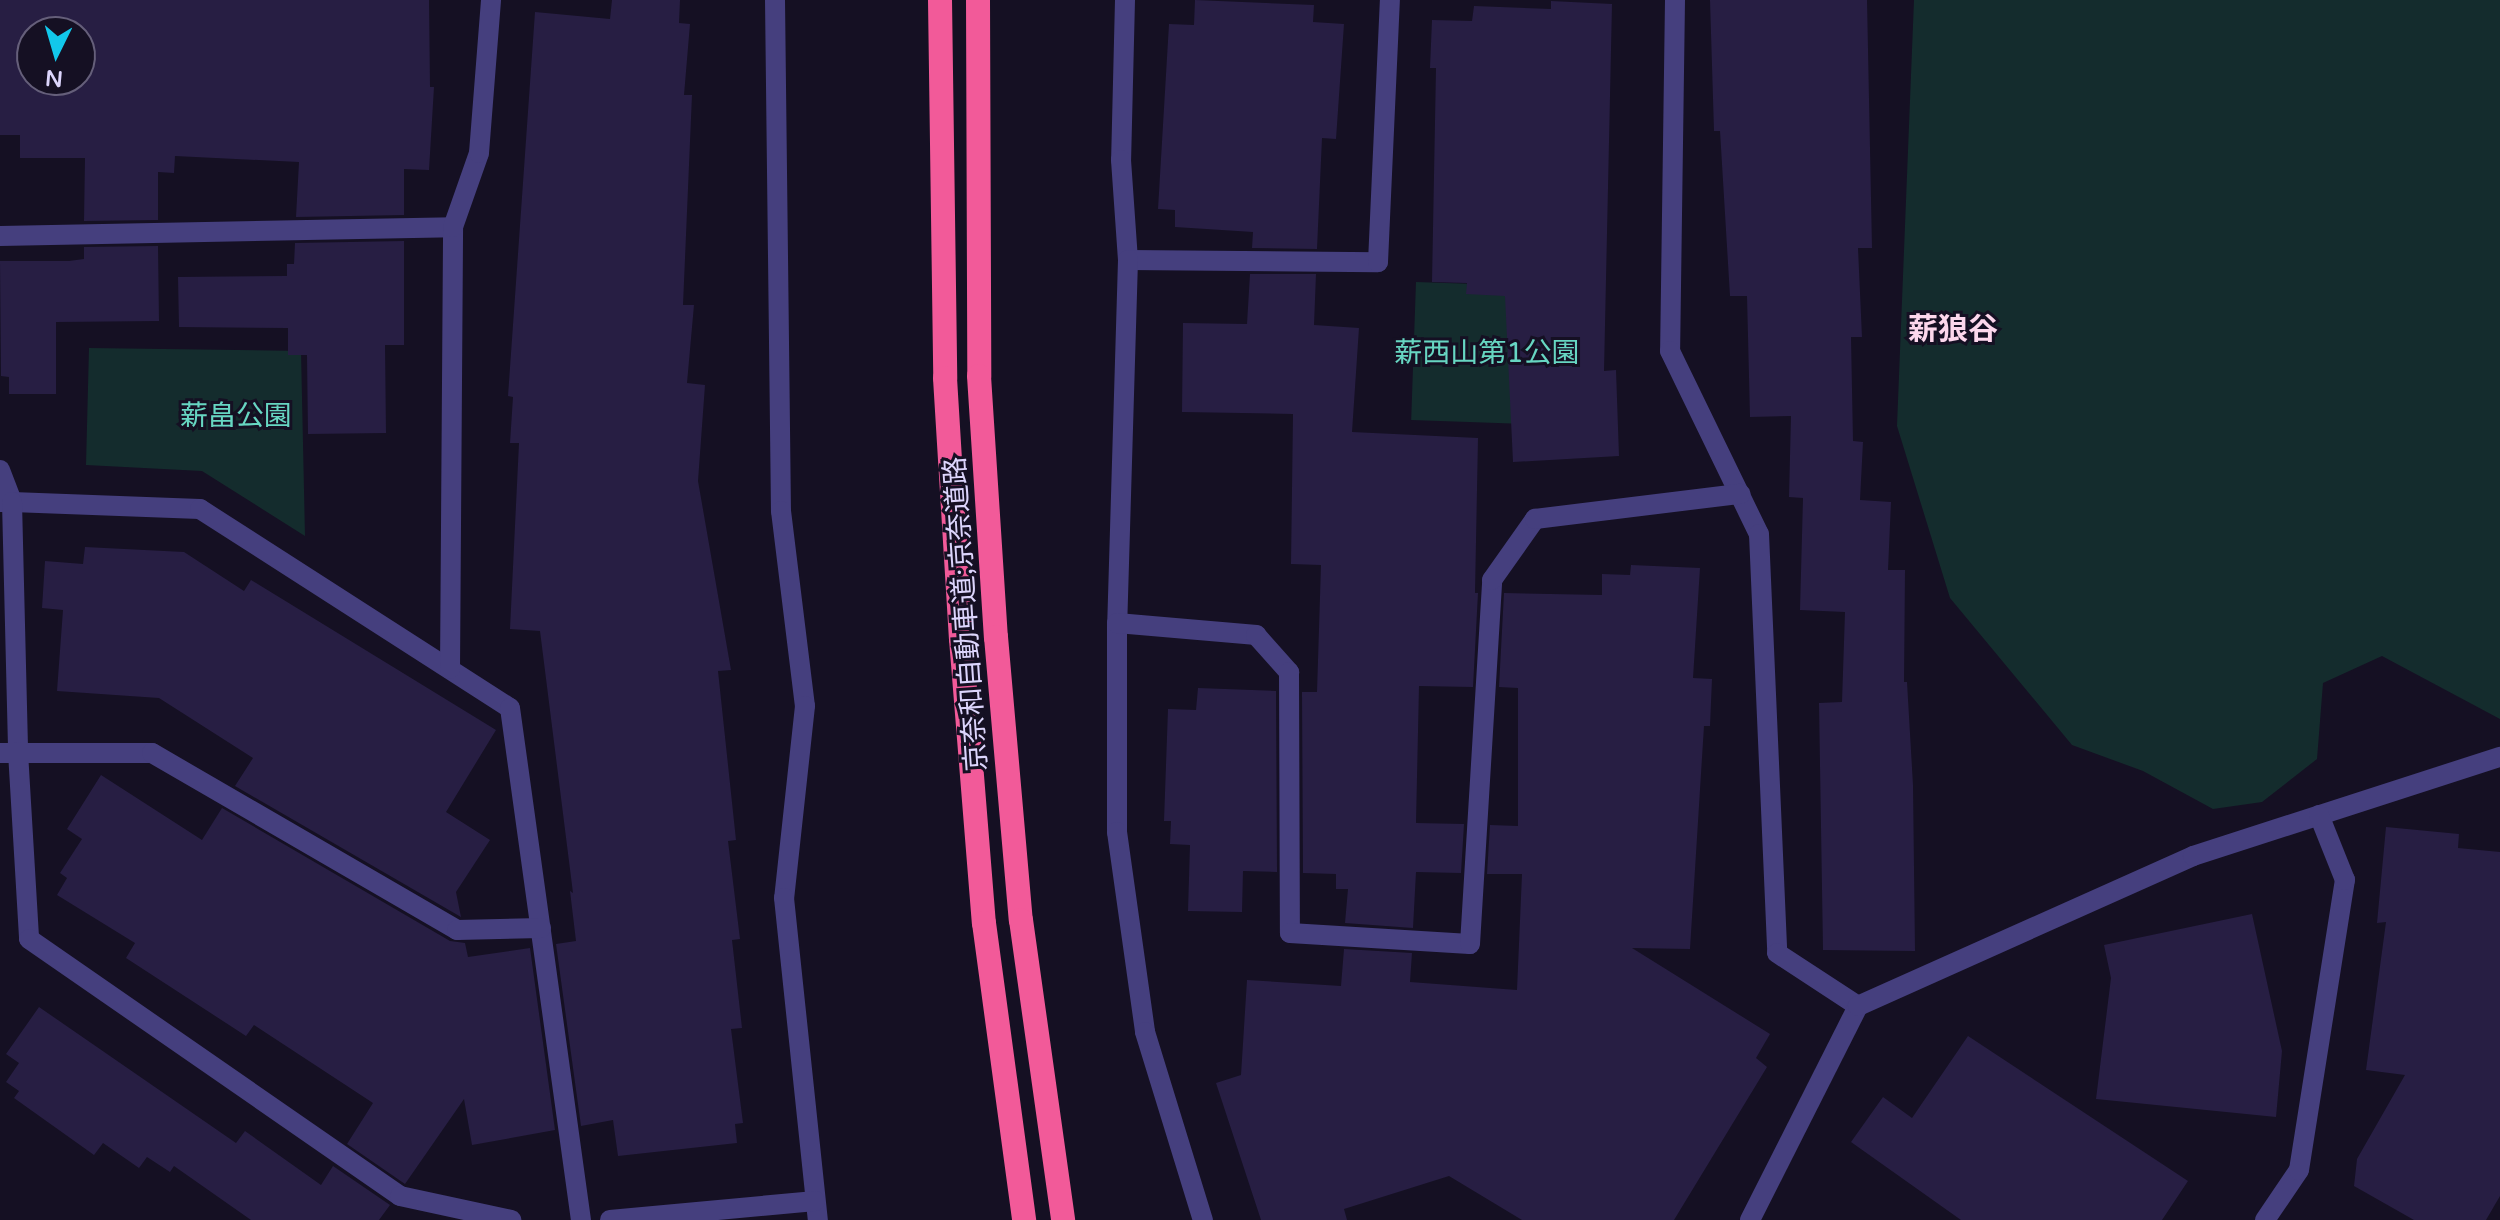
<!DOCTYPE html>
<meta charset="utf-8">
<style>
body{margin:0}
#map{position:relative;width:2500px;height:1220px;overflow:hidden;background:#151023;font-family:"Varela Round","Noto Sans JP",sans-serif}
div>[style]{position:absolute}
.green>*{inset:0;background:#142c2d;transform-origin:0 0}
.building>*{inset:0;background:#271e43}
.minor>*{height:20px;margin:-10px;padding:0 10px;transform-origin:10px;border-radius:10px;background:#453f7e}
.motorway>*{height:24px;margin:-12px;padding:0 12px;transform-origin:12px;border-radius:12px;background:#f25a99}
span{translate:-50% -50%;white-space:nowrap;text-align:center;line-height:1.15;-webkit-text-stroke:6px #151023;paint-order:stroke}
.park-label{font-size:28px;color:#67d6c2}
.street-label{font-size:28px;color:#dcd5fc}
.neighbourhood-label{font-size:30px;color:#fcd7ec;font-weight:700}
.north{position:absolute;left:16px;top:16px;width:80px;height:80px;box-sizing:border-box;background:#151023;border:2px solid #655f7a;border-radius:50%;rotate:185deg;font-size:22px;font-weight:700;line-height:32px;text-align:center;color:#dcd5fc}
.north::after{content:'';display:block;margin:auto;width:28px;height:36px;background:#12c8eb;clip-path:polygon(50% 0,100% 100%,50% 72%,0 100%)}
</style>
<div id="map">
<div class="green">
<div style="clip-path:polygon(1914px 0,2500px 0,2500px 719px,2382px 656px,2323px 683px,2317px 759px,2262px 802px,2213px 809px,2143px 771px,2072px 745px,1950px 598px,1897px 426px)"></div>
<div style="left:1416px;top:282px;width:142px;height:138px;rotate:2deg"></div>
<div style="clip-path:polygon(89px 348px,301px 351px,305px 536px,202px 471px,86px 465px)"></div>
</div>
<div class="building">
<div style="clip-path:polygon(evenodd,0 0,429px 0,430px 87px,434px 87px,429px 170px,404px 169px,404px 215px,296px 217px,299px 162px,175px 156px,174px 173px,158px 172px,158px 220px,84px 221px,85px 158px,20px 158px,20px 135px,0 135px,0 0,32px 32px,80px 32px,80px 80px,32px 80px,32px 32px)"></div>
<div style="clip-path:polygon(612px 0,680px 0,679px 23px,690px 24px,684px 95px,692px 95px,683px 305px,694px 305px,687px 383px,705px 385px,698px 481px,731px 670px,718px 671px,736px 840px,728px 841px,740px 939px,732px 940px,742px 1028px,731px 1029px,743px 1123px,735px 1124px,737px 1143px,618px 1156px,613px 1120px,581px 1126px,556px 944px,576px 941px,570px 891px,573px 893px,540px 631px,510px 629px,519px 443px,510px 443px,513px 397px,508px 396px,535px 12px,610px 19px)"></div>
<div style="clip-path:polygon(1195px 0,1314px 5px,1313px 22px,1344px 24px,1336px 139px,1322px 138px,1317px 249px,1252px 248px,1253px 232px,1175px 227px,1175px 210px,1158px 209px,1169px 24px,1194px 25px)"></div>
<div style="clip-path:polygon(1710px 0,1867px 0,1872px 248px,1858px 248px,1862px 337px,1851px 337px,1853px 441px,1863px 442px,1860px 500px,1891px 502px,1888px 570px,1905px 570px,1904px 682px,1907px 682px,1913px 785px,1915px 951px,1823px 950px,1819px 703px,1842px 702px,1845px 612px,1800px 610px,1803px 498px,1789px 497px,1791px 416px,1750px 417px,1747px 296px,1730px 296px,1720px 131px,1714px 131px)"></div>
<div style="clip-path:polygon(1551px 1px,1612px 4px,1604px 371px,1616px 370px,1619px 456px,1513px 462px,1505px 296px,1466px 294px,1467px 283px,1432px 282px,1436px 68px,1430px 68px,1432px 20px,1472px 21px,1474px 6px,1551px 9px)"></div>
<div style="clip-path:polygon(404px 241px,404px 345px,385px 345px,386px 433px,308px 434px,307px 355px,288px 355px,288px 328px,179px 327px,178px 277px,287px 276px,287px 264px,294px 264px,295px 243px)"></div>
<div style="clip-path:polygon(158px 246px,159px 321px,56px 322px,56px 394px,9px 394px,9px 377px,1px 376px,0 261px,69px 261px,84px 259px,84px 247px)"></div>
<div style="clip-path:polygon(1250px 274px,1316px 274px,1314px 325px,1359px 328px,1352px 432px,1478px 438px,1475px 593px,1478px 593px,1473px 687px,1419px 686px,1416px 823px,1464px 824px,1461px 873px,1416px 872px,1413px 928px,1345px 923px,1348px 889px,1336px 889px,1336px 874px,1303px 873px,1302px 692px,1317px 692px,1321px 565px,1291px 564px,1293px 414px,1182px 412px,1183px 323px,1247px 324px)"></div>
<div style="clip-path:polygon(85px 547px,184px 552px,244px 591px,251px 580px,496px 730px,446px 812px,490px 840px,456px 892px,461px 917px,235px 786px,253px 758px,159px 698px,57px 691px,63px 610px,42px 608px,45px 561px,83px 564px)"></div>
<div style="clip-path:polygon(1631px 565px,1700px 568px,1693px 678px,1712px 679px,1710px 726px,1704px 726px,1690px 949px,1632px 948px,1770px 1034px,1756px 1058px,1767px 1067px,1674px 1220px,1522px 1220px,1449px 1176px,1344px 1209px,1347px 1220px,1261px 1220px,1216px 1083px,1241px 1075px,1247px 980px,1341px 986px,1344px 949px,1412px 953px,1410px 982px,1517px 990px,1522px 874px,1487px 874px,1490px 825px,1518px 826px,1518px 688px,1499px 687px,1504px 593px,1602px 595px,1602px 574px,1630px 575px)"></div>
<div style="clip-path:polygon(1198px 688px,1276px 691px,1277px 872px,1243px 871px,1242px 912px,1188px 911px,1190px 845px,1170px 844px,1171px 821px,1164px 821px,1168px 709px,1196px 710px)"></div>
<div style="clip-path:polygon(101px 775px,202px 840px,222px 808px,450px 941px,465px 943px,468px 957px,530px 948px,555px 1130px,472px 1145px,464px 1099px,405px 1184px,347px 1144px,373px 1103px,254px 1025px,246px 1036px,126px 958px,135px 943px,57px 895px,67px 878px,60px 873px,82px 839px,67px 829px)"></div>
<div style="clip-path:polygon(2386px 827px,2459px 834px,2458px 848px,2500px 852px,2500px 1196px,2486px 1220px,2414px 1220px,2354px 1186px,2357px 1159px,2405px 1075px,2366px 1070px,2386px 922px,2377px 923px)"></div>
<div style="clip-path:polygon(2252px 914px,2282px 1051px,2276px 1117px,2096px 1099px,2111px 978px,2104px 945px)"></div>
<div style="clip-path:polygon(39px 1007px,236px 1143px,245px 1131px,321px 1185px,333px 1166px,390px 1205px,379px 1220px,251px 1220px,174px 1166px,170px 1172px,147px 1157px,139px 1168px,103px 1143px,94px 1155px,14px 1098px,19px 1091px,6px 1082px,19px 1063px,6px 1054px)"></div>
<div style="clip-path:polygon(1968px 1036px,2188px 1181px,2162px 1220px,1961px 1220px,1851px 1142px,1883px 1097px,1912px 1118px)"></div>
</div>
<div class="minor">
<div style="left:775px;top:0;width:511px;rotate:89.33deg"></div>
<div style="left:781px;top:511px;width:196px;rotate:83deg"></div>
<div style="left:805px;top:706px;width:193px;rotate:96.2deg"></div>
<div style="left:784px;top:898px;width:324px;rotate:84deg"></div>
<div style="left:1125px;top:0;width:160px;rotate:91.4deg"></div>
<div style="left:1121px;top:160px;width:100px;rotate:86deg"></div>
<div style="left:1128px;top:260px;width:250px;rotate:0.5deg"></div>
<div style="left:1378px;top:262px;width:262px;rotate:-87.4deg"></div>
<div style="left:1675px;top:0;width:351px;rotate:90.8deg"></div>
<div style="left:1670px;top:351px;width:203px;rotate:64.1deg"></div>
<div style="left:1759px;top:534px;width:419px;rotate:87.5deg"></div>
<div style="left:1777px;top:953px;width:97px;rotate:33.2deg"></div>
<div style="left:0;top:236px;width:453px;rotate:-1.1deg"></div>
<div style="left:1128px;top:260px;width:363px;rotate:91.7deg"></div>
<div style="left:1117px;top:623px;width:209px;rotate:90deg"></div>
<div style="left:1117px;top:832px;width:202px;rotate:82deg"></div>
<div style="left:1145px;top:1032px;width:197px;rotate:72.9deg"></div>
<div style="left:0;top:470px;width:34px;rotate:69deg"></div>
<div style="left:12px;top:502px;width:188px;rotate:2.1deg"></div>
<div style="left:200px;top:509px;width:368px;rotate:32.7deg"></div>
<div style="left:510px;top:708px;width:517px;rotate:82.11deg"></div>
<div style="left:0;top:502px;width:12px"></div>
<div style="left:12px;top:502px;width:250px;rotate:88.6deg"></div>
<div style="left:18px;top:752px;width:187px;rotate:86.6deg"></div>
<div style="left:29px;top:939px;width:451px;rotate:34.7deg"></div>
<div style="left:400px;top:1196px;width:114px;rotate:12.2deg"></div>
<div style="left:1117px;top:623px;width:140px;rotate:4.9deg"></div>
<div style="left:1256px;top:635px;width:50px;rotate:48.3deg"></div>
<div style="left:1289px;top:672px;width:261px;rotate:89.8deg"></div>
<div style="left:1290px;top:933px;width:180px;rotate:3.5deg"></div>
<div style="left:1470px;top:944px;width:365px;rotate:-86.5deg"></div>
<div style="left:1492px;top:580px;width:75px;rotate:-54.8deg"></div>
<div style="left:1535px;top:519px;width:207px;rotate:-7deg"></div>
<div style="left:450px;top:669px;width:442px;rotate:-89.6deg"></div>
<div style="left:453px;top:227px;width:78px;rotate:-70.6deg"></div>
<div style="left:479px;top:153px;width:153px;rotate:-85.5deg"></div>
<div style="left:0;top:753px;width:152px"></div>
<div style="left:152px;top:753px;width:353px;rotate:30.1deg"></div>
<div style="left:457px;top:930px;width:84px;rotate:-1.4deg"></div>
<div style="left:610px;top:1220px;width:206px;rotate:-5.3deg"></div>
<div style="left:1750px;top:1220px;width:240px;rotate:-63.2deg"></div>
<div style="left:1858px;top:1006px;width:367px;rotate:-24.1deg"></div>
<div style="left:2193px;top:856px;width:323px;rotate:-17.9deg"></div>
<div style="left:2265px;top:1220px;width:60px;rotate:-55.8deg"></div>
<div style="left:2299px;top:1170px;width:294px;rotate:-81deg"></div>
<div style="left:2345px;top:880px;width:70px;rotate:-111.8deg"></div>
</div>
<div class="motorway">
<div style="left:940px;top:0;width:378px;rotate:89.2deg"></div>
<div style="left:945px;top:378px;width:261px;rotate:86.5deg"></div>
<div style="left:961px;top:639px;width:285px;rotate:85.4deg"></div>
<div style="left:984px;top:923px;width:300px;rotate:82.3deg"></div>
<div style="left:978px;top:0;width:376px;rotate:89.8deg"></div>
<div style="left:979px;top:376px;width:262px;rotate:86.3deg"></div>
<div style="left:996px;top:637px;width:284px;rotate:85deg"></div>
<div style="left:1021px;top:920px;width:303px;rotate:82deg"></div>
</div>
<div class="park-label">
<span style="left:1487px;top:353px">薪西山第1公園</span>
<span style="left:236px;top:416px">薪畠公園</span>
</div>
<div class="street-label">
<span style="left:966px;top:614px;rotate:-94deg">京奈和自動車道;京奈道路</span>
</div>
<div class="neighbourhood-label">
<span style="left:1953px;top:330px">薪狼谷</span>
</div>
<div class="north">N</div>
</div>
